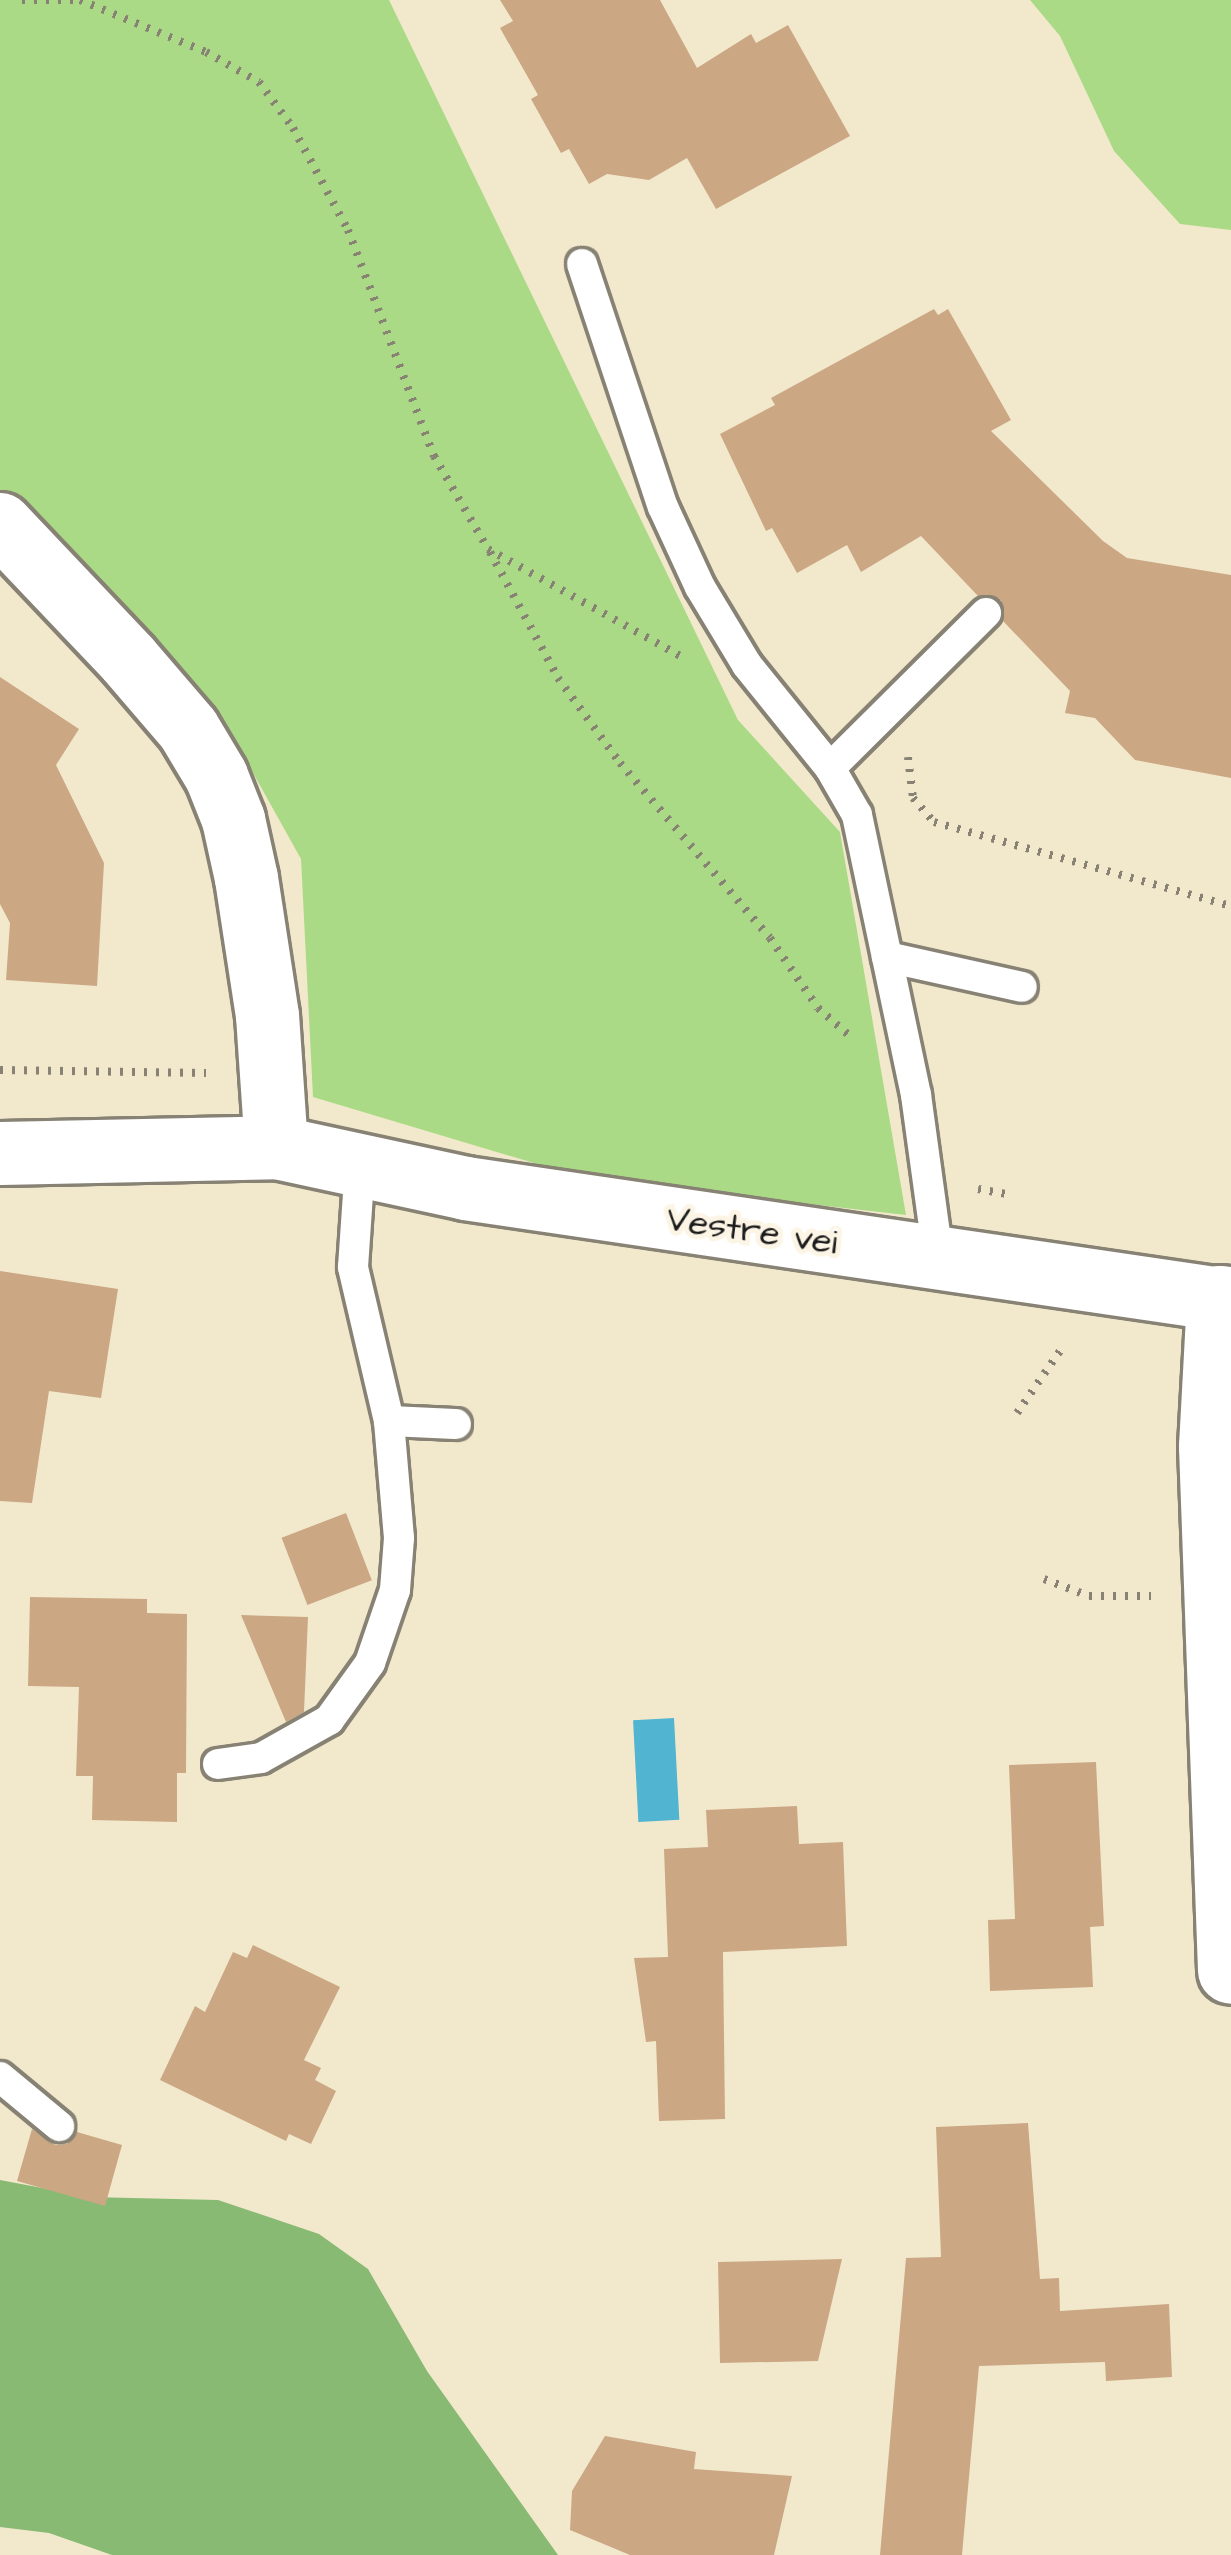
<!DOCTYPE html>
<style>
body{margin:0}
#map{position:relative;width:1231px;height:2555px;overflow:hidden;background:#f2e9cd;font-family:"Architects Daughter",sans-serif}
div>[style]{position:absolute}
.green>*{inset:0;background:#abda87}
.forest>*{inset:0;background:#88ba74}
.water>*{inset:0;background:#51b4d0;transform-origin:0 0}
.building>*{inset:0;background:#cba784;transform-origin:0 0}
.path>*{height:8px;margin-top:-4px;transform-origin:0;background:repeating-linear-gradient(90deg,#878274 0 3px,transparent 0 12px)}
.roads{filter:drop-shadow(3px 0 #878274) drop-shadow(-3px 0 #878274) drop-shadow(0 3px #878274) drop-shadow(0 -3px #878274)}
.service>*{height:30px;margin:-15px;padding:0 15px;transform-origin:15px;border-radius:15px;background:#fff}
.minor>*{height:63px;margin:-31.5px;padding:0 31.5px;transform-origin:31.5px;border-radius:31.5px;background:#fff}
.tertiary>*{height:66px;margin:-33px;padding:0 33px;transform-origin:33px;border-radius:33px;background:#fff}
span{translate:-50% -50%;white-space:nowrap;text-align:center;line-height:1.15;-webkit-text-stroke:10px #fcf5e5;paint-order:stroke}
.street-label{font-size:36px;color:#1c1c1c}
</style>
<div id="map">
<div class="green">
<div style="clip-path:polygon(0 0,389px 0,738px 720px,840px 832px,906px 1215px,587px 1179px,313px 1097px,301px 859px,233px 737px,0 505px)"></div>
<div style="clip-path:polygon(1030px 0,1231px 0,1231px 230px,1180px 224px,1114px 151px,1060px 36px)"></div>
</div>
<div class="forest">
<div style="clip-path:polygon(0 2180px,90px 2197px,218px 2200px,319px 2234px,368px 2269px,427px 2371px,558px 2555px,112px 2555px,49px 2533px,0 2527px)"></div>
</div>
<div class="water">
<div style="left:674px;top:1718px;width:102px;height:41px;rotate:87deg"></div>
</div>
<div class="building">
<div style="clip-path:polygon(500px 0,660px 0,697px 68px,751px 34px,756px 43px,788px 25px,850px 136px,716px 209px,687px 158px,649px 180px,607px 174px,589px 184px,569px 149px,561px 153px,531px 99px,538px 95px,500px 28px,513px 21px)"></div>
<div style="clip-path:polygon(934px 309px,938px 315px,948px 309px,1011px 420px,991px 431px,1103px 541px,1127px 558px,1231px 575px,1231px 778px,1135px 760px,1095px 718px,1065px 713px,1070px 691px,1003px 621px,1001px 600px,978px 596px,921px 536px,861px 572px,847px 545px,797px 573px,772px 528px,766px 531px,720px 434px,775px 405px,771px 398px)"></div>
<div style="clip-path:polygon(0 677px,79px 729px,56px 765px,104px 863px,97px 986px,6px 980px,10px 923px,0 904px)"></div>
<div style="clip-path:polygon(0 1271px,118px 1289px,101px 1398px,49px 1391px,32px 1503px,0 1501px)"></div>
<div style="left:346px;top:1513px;width:72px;height:69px;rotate:69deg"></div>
<div style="clip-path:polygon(30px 1597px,147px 1599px,147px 1613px,187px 1614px,186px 1773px,177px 1773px,177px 1822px,92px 1820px,93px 1776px,76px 1776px,79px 1687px,28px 1686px)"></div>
<div style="clip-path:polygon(241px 1615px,308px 1617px,304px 1712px,286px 1722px)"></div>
<div style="clip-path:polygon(1096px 1762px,1104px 1926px,1090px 1927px,1093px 1987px,990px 1991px,988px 1920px,1015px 1919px,1009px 1765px)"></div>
<div style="clip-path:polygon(797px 1806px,799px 1844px,843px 1842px,847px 1946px,723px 1952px,725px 2119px,659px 2121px,656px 2041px,646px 2042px,634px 1958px,668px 1957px,664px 1849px,708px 1847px,706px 1810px)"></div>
<div style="clip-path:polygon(253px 1945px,340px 1987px,304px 2060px,321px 2068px,315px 2080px,336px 2091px,311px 2144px,289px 2134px,286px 2141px,160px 2080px,195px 2006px,205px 2012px,233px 1952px,247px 1958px)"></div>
<div style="clip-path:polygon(1028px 2123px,1040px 2279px,1059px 2278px,1060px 2311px,1169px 2304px,1172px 2377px,1106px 2381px,1105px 2362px,979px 2366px,962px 2555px,880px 2555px,906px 2258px,941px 2257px,936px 2127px)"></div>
<div style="clip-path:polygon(32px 2129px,55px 2145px,67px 2144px,77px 2132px,122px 2145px,105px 2206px,17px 2181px)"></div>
<div style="clip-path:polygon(842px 2259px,818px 2361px,720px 2363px,718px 2262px)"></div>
<div style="clip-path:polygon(605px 2436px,696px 2452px,694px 2469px,792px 2476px,774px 2555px,630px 2555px,570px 2530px,572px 2491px)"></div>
</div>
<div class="path">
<div style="left:22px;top:0;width:59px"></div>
<div style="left:80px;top:0;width:136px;rotate:22.4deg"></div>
<div style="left:206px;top:52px;width:61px;rotate:29.5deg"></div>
<div style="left:259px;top:82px;width:57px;rotate:53.5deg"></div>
<div style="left:293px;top:128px;width:116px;rotate:61.7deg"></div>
<div style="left:348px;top:230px;width:242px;rotate:69.2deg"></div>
<div style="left:434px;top:456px;width:108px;rotate:59.9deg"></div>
<div style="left:488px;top:549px;width:220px;rotate:29.1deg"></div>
<div style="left:490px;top:552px;width:143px;rotate:61.6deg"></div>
<div style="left:558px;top:678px;width:105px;rotate:53.9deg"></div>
<div style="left:620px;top:763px;width:230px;rotate:49.4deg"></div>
<div style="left:770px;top:938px;width:85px;rotate:55.6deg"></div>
<div style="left:818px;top:1008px;width:45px;rotate:41.4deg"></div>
<div style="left:908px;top:757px;width:41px;rotate:83deg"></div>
<div style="left:913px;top:798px;width:32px;rotate:49deg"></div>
<div style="left:934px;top:822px;width:309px;rotate:15.8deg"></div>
<div style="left:0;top:1070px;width:206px;rotate:0.8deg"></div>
<div style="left:978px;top:1189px;width:34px;rotate:10deg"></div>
<div style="left:1017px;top:1413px;width:83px;rotate:-55.3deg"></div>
<div style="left:1044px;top:1579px;width:48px;rotate:20.7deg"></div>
<div style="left:1089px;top:1596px;width:62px"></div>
</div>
<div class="roads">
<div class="service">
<div style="left:582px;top:264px;width:256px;rotate:71.6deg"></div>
<div style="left:663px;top:507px;width:88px;rotate:65.2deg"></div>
<div style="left:700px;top:587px;width:91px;rotate:58.9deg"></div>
<div style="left:747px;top:665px;width:132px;rotate:51.1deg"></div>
<div style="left:830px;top:768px;width:54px;rotate:60.1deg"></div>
<div style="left:857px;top:815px;width:286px;rotate:78.1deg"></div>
<div style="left:916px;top:1095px;width:162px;rotate:82.2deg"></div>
<div style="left:830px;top:768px;width:220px;rotate:-44.8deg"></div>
<div style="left:887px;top:957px;width:138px;rotate:12.5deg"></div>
<div style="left:389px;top:1421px;width:67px;rotate:2.6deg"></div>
<div style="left:218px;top:1764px;width:43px;rotate:-7.9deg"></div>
<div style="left:261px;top:1758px;width:78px;rotate:-29.2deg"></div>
<div style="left:329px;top:1720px;width:70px;rotate:-54.3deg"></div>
<div style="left:370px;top:1663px;width:77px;rotate:-71.1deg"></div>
<div style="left:395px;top:1590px;width:52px;rotate:-85.6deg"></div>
<div style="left:399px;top:1538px;width:117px;rotate:-94.9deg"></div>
<div style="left:389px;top:1421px;width:158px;rotate:-103.2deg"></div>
<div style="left:353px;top:1267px;width:102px;rotate:-86.1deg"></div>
<div style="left:0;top:2077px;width:77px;rotate:39.7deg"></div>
</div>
<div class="minor">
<div style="left:0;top:524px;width:186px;rotate:46.5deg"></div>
<div style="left:128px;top:659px;width:92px;rotate:49.4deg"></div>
<div style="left:188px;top:729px;width:55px;rotate:59.2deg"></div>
<div style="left:216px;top:776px;width:46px;rotate:68.4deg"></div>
<div style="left:233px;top:819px;width:60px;rotate:77.6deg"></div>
<div style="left:246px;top:878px;width:139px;rotate:81.3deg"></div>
<div style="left:267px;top:1015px;width:132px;rotate:86.1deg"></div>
<div style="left:0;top:1153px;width:276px;rotate:-1.2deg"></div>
<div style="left:276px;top:1147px;width:193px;rotate:12.2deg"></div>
<div style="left:465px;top:1188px;width:763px;rotate:8.36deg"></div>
</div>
<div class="tertiary">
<div style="left:1231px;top:1300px;width:11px;rotate:-175deg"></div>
<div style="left:1220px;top:1299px;width:148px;rotate:93.1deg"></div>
<div style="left:1212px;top:1447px;width:524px;rotate:87.92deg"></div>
</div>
</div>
<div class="street-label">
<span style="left:752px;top:1231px;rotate:8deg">Vestre vei</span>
</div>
</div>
